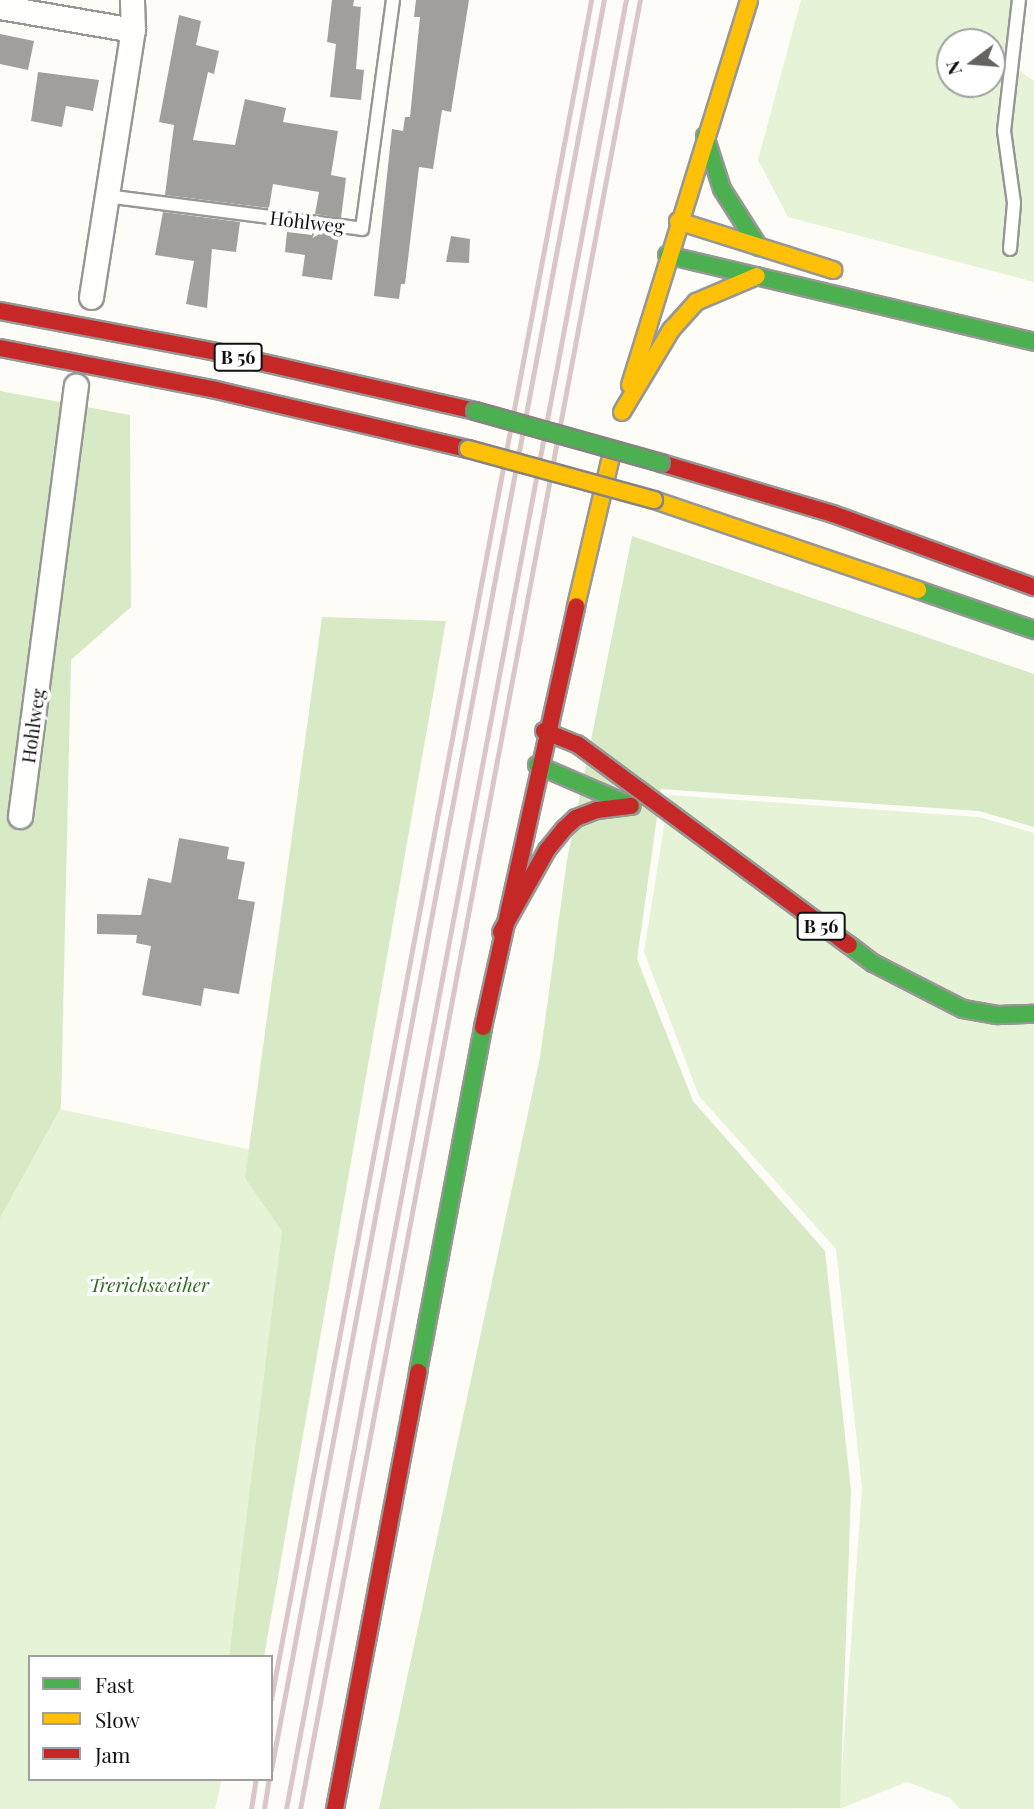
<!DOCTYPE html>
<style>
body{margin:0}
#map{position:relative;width:1034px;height:1809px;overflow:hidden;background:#fdfcf7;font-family:"Playfair Display",serif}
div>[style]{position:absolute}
.green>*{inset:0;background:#e7f3d7}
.forest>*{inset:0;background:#d8eac5}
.building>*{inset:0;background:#a19f9c}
.roads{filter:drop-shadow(2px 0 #979795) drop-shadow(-2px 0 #979795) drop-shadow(0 2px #979795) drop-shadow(0 -2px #979795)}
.lane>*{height:12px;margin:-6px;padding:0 6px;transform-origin:6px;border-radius:6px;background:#fffffe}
.street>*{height:23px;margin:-11.5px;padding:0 11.5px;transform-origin:11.5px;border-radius:11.5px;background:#fffffe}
.fast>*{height:16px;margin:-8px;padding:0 8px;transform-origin:8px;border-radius:8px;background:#4caf50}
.slow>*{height:16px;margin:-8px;padding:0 8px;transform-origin:8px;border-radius:8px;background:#ffc107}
.jam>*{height:16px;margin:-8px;padding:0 8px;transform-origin:8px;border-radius:8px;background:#c62828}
.rail>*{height:5px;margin:-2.5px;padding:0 2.5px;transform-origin:2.5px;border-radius:2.5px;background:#d9c6c7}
.bridges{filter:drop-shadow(2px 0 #858482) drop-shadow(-2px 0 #858482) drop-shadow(0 2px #858482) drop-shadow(0 -2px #858482)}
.fast-bridge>*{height:16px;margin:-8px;padding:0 8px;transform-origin:8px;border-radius:8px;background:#4caf50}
.slow-bridge>*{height:16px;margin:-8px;padding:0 8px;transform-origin:8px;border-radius:8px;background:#ffc107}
span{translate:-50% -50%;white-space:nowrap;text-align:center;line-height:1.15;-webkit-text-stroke:7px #fff;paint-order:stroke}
.shield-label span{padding:2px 5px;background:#fff;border:2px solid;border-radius:5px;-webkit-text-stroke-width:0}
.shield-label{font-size:18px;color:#111;font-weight:700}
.street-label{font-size:19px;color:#111}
.park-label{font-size:19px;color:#2f6b1f;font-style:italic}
.legend{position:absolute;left:28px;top:1655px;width:245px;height:126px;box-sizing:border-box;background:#fff;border:2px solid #a0a0a0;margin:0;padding:9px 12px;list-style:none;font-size:21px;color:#111}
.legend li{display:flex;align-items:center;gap:14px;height:35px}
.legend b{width:35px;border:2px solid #a0a0a0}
.north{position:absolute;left:936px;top:28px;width:70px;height:70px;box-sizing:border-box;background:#fff;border:2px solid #a0a0a0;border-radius:50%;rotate:254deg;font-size:19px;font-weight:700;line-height:28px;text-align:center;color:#111}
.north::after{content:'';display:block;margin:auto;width:24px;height:32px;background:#646362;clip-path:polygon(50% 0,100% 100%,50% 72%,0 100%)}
</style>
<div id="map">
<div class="green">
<div style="clip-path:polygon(evenodd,801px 0,1012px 0,1003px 59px,1034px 81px,1034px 282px,788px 217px,758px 160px,801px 0,950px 42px,992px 42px,992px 84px,950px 84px,950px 42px)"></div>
<div style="clip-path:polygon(0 410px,59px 1109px,252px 1150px,250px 1156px,318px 1173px,236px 1657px,30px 1657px,30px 1779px,222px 1779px,215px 1809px,0 1809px)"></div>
<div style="clip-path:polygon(669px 795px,979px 817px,1034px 833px,1034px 1809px,960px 1809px,950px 1798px,907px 1782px,839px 1809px,862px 1489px,836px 1249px,699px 1096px,644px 952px)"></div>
</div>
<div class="forest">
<div style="clip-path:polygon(0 391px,130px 415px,131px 607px,71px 660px,61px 1107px,0 1218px)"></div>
<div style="clip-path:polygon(632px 536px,1034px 674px,1034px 827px,979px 811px,661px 789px,637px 959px,693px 1101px,825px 1251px,851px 1490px,840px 1808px,379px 1809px,540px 1057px,567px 860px)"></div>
<div style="clip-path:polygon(322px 617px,446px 621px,264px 1657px,229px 1657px,282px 1231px,245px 1178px)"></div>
</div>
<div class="building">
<div style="clip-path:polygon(332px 0,354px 0,353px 6px,361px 7px,356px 69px,364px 70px,361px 100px,330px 97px,336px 44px,327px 42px)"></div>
<div style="clip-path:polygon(416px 0,469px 0,451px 112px,442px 110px,433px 169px,419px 167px,405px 284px,401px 284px,399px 299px,374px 296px,392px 129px,403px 131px,405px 117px,410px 117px,420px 17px,414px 17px)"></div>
<div style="clip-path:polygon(179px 15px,201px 21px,196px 45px,219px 51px,214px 74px,208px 72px,193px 140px,235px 145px,245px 99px,286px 108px,283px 122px,338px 131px,331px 175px,346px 178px,341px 218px,315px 214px,319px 192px,273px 184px,269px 208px,165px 195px,174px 125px,159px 122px)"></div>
<div style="clip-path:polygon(0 34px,34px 41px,28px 70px,0 64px)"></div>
<div style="clip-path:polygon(38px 72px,99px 80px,93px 111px,66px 106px,62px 127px,31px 121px)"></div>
<div style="clip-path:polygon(163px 212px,240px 222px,236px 252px,212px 249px,207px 308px,186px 304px,194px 261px,155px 255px)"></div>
<div style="clip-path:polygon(312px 231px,339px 235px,332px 280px,302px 276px,305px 255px,285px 252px,287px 232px,312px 235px)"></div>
<div style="clip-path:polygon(451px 236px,470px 239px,469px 263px,446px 262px)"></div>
<div style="clip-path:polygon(179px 838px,229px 847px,227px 859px,245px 862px,238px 899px,255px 902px,239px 994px,204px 988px,201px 1006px,142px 995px,151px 946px,136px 943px,137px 935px,97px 934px,97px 914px,141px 915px,148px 878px,171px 883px)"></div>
</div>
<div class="roads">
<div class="lane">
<div style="left:106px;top:196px;width:258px;rotate:7.3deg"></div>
<div style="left:362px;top:229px;width:231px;rotate:-82.3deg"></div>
<div style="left:1010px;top:249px;width:46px;rotate:-85deg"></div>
<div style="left:1014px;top:203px;width:73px;rotate:-97.9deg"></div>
<div style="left:1004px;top:131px;width:132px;rotate:-83.5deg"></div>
</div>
<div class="street">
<div style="left:0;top:7px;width:135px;rotate:9.8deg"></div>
<div style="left:91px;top:297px;width:270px;rotate:-81.1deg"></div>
<div style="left:133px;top:30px;width:30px;rotate:-92deg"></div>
<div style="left:20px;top:816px;width:434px;rotate:-82.6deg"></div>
</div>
<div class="fast">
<div style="left:705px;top:136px;width:56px;rotate:72.2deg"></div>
<div style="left:722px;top:189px;width:69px;rotate:57.5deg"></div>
<div style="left:667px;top:255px;width:377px;rotate:13.3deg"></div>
<div style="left:918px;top:590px;width:123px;rotate:19deg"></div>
<div style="left:537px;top:765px;width:103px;rotate:23.3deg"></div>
<div style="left:849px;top:945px;width:30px;rotate:37deg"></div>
<div style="left:873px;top:963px;width:101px;rotate:27.1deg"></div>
<div style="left:963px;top:1009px;width:36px;rotate:10deg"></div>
<div style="left:998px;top:1015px;width:36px;rotate:-2deg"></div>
<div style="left:418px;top:1372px;width:351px;rotate:-79.3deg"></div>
</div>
<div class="slow">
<div style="left:678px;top:221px;width:163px;rotate:17.5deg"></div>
<div style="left:630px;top:385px;width:403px;rotate:-72.8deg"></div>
<div style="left:622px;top:412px;width:96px;rotate:-59.1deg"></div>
<div style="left:671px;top:330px;width:38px;rotate:-48deg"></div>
<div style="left:696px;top:302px;width:66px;rotate:-23.1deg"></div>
<div style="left:654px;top:500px;width:279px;rotate:18.8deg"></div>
<div style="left:576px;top:606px;width:149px;rotate:-76.8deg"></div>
</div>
<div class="jam">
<div style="left:0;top:311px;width:220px;rotate:10.7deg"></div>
<div style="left:216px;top:352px;width:266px;rotate:12.8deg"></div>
<div style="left:0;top:348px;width:220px;rotate:11deg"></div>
<div style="left:216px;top:390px;width:259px;rotate:13.2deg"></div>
<div style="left:661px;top:463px;width:179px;rotate:16.5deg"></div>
<div style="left:833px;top:514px;width:214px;rotate:20deg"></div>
<div style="left:544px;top:731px;width:35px;rotate:22deg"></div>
<div style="left:577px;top:744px;width:338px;rotate:36.5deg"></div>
<div style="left:501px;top:932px;width:94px;rotate:-60.7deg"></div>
<div style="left:547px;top:850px;width:27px;rotate:-51deg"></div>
<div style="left:564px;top:829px;width:16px;rotate:-43deg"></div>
<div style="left:576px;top:818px;width:22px;rotate:-21deg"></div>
<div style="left:597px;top:810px;width:34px;rotate:-7deg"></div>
<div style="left:483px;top:1027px;width:431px;rotate:-77.5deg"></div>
<div style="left:335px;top:1809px;width:445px;rotate:-79.2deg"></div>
</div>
</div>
<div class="rail">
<div style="left:271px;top:1699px;width:1729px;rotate:-79.33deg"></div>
<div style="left:271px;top:1770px;width:1801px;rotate:-79.35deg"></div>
<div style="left:251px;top:1809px;width:30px;rotate:-81deg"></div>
<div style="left:264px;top:1809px;width:30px;rotate:-81deg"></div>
<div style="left:286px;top:1809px;width:1841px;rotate:-79.36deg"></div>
<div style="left:300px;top:1809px;width:1841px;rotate:-79.36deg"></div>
</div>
<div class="bridges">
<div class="fast-bridge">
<div style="left:475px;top:411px;width:193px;rotate:15.6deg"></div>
</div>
<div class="slow-bridge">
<div style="left:468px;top:449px;width:193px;rotate:15.3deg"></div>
</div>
</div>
<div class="shield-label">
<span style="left:238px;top:357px">B 56</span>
<span style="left:821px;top:926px">B 56</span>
</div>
<div class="street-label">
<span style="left:307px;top:222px;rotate:7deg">Hohlweg</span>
<span style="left:33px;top:726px;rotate:-82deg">Hohlweg</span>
</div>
<div class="park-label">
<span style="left:149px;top:1285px">Trerichsweiher</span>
</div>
<ul class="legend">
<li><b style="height:9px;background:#4caf50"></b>Fast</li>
<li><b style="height:9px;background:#ffc107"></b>Slow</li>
<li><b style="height:9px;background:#c62828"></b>Jam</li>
</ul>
<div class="north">N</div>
</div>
